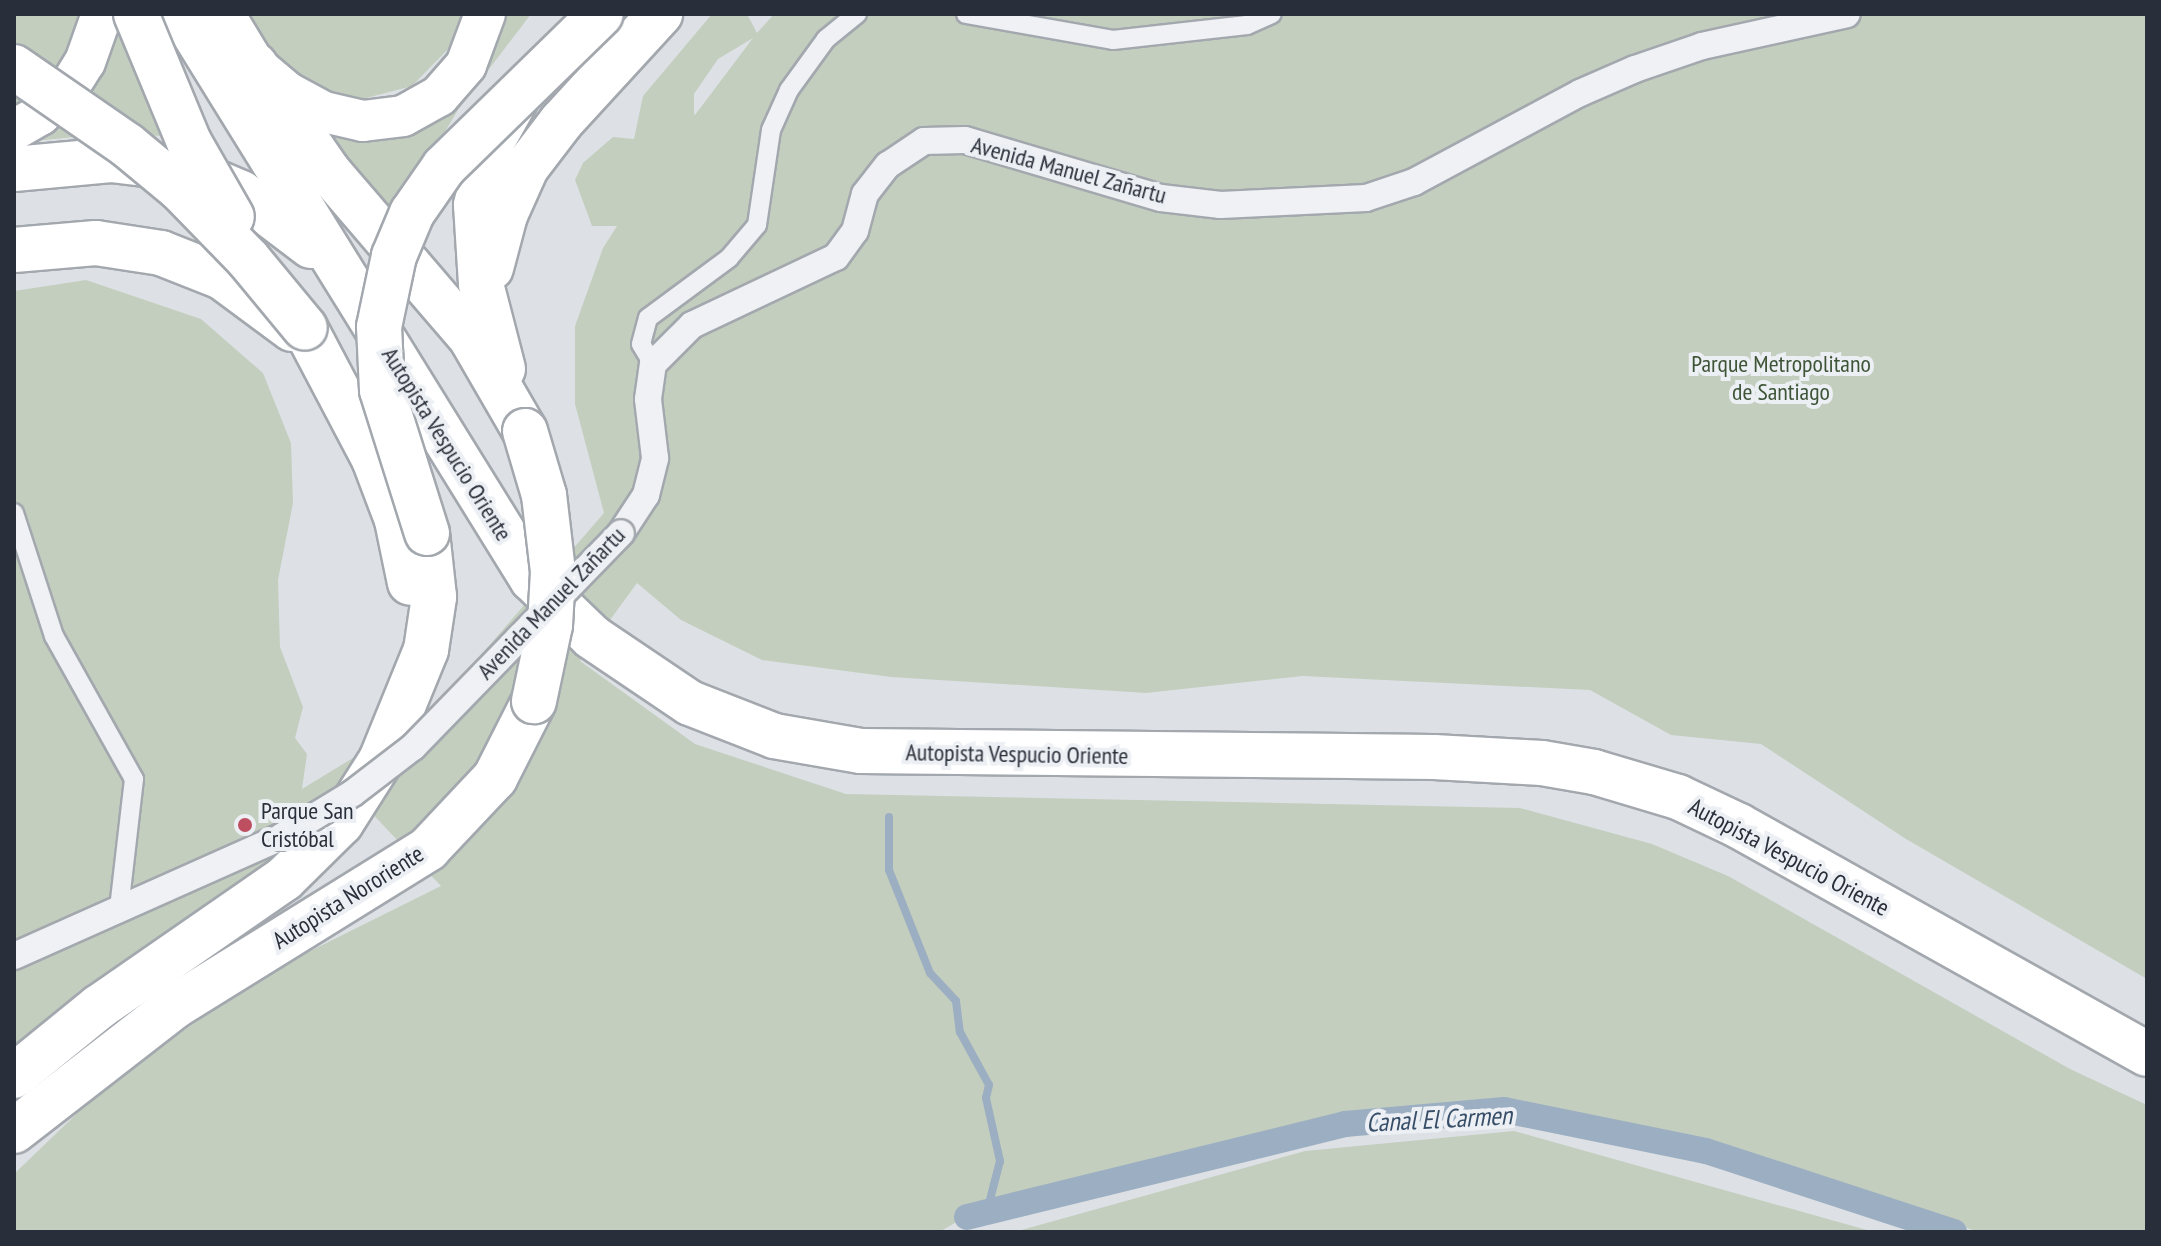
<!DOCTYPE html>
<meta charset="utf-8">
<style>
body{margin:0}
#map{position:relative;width:2161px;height:1246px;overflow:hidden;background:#dde1e5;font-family:"PT Sans Narrow",sans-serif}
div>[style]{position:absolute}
.green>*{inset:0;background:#c3cebf}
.stream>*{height:8px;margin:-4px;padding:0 4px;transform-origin:4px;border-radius:4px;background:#9cafc2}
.canal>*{height:26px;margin:-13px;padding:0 13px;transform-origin:13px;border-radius:13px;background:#9cafc2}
.roads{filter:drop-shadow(2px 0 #a3a8ae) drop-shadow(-2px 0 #a3a8ae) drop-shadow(0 2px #a3a8ae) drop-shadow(0 -2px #a3a8ae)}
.pedestrian>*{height:18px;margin:-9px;padding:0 9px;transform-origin:9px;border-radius:9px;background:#f0f1f4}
.minor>*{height:26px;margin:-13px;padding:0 13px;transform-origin:13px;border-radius:13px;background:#f0f1f4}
.primary>*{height:40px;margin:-20px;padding:0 20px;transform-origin:20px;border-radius:20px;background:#fff}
.motorway>*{height:44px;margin:-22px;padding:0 22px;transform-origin:22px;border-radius:22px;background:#fff}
.bridges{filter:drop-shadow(2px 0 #a3a8ae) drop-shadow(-2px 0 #a3a8ae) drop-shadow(0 2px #a3a8ae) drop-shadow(0 -2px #a3a8ae)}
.minor-bridge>*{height:26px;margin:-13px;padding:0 13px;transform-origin:13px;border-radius:13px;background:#f0f1f4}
.motorway-bridge>*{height:44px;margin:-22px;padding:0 22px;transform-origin:22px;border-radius:22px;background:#fff}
.dots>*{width:22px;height:22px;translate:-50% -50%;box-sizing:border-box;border:4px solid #eceff3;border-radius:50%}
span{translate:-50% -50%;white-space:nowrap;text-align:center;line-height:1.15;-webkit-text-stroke:8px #eceff3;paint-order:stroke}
.street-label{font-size:24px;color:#292f3a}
.park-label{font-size:24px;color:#3d5437}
.poi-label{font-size:24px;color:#292f3a}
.left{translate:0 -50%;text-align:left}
.water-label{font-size:26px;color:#374e69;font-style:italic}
.frame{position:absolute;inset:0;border:16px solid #292f3a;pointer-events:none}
</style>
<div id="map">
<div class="green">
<div style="clip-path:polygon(14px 14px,90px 14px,83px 44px,14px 116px)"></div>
<div style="clip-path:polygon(115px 14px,162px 136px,113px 133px,35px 141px,62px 120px)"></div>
<div style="clip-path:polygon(241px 14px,465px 14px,453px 44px,412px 86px,355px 101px,318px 96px,289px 76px)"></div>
<div style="clip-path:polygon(499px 14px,531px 14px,458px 110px,388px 226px,323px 126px,371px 133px)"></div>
<div style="clip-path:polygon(evenodd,712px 14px,747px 14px,757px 33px,774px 14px,2147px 14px,2147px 979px,1906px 839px,1761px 744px,1671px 735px,1590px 690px,1303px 676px,1146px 693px,891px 677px,762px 660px,681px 620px,637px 583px,580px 661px,695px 744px,846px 794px,1520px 808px,1652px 844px,1728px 876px,2070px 1069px,2147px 1105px,2147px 1232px,1979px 1232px,1708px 1143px,1504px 1102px,1343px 1116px,983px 1207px,939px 1232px,14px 1232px,14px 1174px,93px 1098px,252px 980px,441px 886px,362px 803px,80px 990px,14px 1053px,14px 291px,86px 280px,201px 319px,263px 373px,291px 443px,293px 503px,278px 580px,280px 647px,303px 707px,295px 738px,307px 754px,302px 789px,435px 708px,604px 513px,575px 404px,575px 326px,603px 248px,617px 226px,592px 226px,575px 180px,583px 163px,613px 137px,634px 139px,643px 96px,712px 14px,753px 38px,695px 115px,694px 114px,694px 94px,718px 59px,753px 38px)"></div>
<div style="clip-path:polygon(1514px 1131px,1874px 1232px,1014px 1232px,1305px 1151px)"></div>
</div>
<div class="stream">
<div style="left:889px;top:817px;width:53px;rotate:90deg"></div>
<div style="left:889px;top:870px;width:111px;rotate:68.3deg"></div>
<div style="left:930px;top:973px;width:38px;rotate:47deg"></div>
<div style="left:956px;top:1001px;width:31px;rotate:83deg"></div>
<div style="left:960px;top:1032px;width:60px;rotate:61.3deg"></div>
<div style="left:989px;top:1085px;width:13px;rotate:103deg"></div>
<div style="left:986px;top:1098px;width:65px;rotate:77.5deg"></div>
<div style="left:1000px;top:1161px;width:56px;rotate:104.5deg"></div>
</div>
<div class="canal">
<div style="left:967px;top:1217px;width:389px;rotate:-13.8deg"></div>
<div style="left:1345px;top:1124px;width:160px;rotate:-5deg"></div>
<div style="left:1504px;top:1110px;width:206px;rotate:11.5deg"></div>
<div style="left:1706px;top:1151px;width:261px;rotate:18.1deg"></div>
</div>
<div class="roads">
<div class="pedestrian">
<div style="left:966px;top:14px;width:149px;rotate:10deg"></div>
<div style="left:1113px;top:40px;width:135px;rotate:-6.4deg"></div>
<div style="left:1247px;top:25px;width:27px;rotate:-24deg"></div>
<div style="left:653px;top:364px;width:23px;rotate:-121deg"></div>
<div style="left:641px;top:344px;width:27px;rotate:-75deg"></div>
<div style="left:648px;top:318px;width:101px;rotate:-36.5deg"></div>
<div style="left:729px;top:258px;width:43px;rotate:-49.7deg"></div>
<div style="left:757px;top:225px;width:96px;rotate:-81.6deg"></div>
<div style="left:771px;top:130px;width:44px;rotate:-65.8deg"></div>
<div style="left:789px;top:90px;width:63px;rotate:-54deg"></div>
<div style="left:826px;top:39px;width:40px;rotate:-39deg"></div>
<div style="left:14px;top:513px;width:129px;rotate:72deg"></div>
<div style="left:54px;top:636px;width:164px;rotate:60.8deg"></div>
<div style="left:134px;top:779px;width:131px;rotate:96.6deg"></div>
</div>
<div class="minor">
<div style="left:621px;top:533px;width:45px;rotate:-56.7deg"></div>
<div style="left:646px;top:495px;width:38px;rotate:-76deg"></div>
<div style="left:655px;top:458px;width:59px;rotate:-96.8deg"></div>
<div style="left:648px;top:399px;width:35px;rotate:-82deg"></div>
<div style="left:653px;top:364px;width:55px;rotate:-45deg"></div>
<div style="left:692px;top:325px;width:159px;rotate:-25.3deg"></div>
<div style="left:836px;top:257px;width:32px;rotate:-54deg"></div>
<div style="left:855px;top:231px;width:38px;rotate:-75deg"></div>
<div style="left:865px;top:194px;width:37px;rotate:-52deg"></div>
<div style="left:888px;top:165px;width:43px;rotate:-33.7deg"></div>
<div style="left:924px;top:141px;width:41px;rotate:-1.4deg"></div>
<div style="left:965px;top:140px;width:204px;rotate:16.5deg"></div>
<div style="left:1161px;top:198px;width:60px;rotate:6.7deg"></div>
<div style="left:1221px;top:205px;width:145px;rotate:-2.8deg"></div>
<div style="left:1366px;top:198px;width:51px;rotate:-18.4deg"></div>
<div style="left:1414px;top:182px;width:188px;rotate:-28.2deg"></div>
<div style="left:1580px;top:93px;width:60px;rotate:-23.6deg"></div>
<div style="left:1635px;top:69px;width:71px;rotate:-18.9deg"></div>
<div style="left:1702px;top:46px;width:148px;rotate:-12.4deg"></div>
<div style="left:14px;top:956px;width:292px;rotate:-24deg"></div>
</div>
<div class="primary">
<div style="left:224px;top:14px;width:60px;rotate:58.7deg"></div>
<div style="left:255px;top:65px;width:42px;rotate:40.2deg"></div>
<div style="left:287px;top:92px;width:42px;rotate:28.4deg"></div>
<div style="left:324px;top:112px;width:40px;rotate:13deg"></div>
<div style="left:363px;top:121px;width:40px;rotate:-7.1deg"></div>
<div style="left:403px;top:116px;width:41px;rotate:-29.1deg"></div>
<div style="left:439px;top:96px;width:41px;rotate:-48.9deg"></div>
<div style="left:466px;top:65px;width:54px;rotate:-69.6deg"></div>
<div style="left:14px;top:130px;width:30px;rotate:-30deg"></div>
<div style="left:40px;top:115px;width:44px;rotate:-45deg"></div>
<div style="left:71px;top:84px;width:26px;rotate:-58deg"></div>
<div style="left:85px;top:62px;width:51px;rotate:-70.5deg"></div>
</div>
<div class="motorway">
<div style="left:182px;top:14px;width:665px;rotate:58.22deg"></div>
<div style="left:532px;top:579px;width:83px;rotate:44deg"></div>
<div style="left:592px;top:637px;width:118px;rotate:34deg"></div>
<div style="left:690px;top:703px;width:90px;rotate:21.4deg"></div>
<div style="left:774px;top:736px;width:88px;rotate:9.8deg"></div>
<div style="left:861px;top:751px;width:573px;rotate:0.6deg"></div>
<div style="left:1434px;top:757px;width:108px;rotate:3.2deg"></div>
<div style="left:1542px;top:763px;width:53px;rotate:9.8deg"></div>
<div style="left:1594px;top:772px;width:88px;rotate:16.6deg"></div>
<div style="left:1678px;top:797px;width:68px;rotate:25.4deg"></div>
<div style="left:1739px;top:826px;width:467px;rotate:29.2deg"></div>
<div style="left:255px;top:65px;width:129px;rotate:55.4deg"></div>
<div style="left:328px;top:171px;width:220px;rotate:49.4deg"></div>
<div style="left:471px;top:338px;width:108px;rotate:59.9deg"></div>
<div style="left:14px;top:169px;width:97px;rotate:-5.3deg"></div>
<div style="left:111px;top:160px;width:75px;rotate:6.9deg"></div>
<div style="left:185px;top:169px;width:61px;rotate:23.2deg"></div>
<div style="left:241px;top:193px;width:88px;rotate:37.1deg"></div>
<div style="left:14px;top:250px;width:82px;rotate:-4.9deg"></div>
<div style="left:96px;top:243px;width:66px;rotate:8.7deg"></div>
<div style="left:161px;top:253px;width:66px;rotate:21.5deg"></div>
<div style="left:222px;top:277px;width:87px;rotate:36.6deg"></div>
<div style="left:491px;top:268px;width:55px;rotate:-75.2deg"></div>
<div style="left:505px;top:215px;width:51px;rotate:-65.9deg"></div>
<div style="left:526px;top:168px;width:58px;rotate:-52.7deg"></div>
<div style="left:561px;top:122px;width:147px;rotate:-47.5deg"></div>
<div style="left:305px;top:328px;width:148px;rotate:62.2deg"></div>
<div style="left:374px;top:459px;width:65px;rotate:69.3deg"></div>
<div style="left:397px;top:520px;width:64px;rotate:78.3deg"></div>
<div style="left:503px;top:369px;width:88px;rotate:-104.5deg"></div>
<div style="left:481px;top:284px;width:79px;rotate:-93.6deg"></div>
<div style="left:476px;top:205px;width:65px;rotate:-75.7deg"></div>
<div style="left:492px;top:142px;width:47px;rotate:-60.7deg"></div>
<div style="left:14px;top:1076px;width:109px;rotate:-39.1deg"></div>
<div style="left:99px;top:1007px;width:225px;rotate:-34.7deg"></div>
<div style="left:284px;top:879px;width:80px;rotate:-44.5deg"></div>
<div style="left:341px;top:823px;width:75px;rotate:-57.6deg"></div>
<div style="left:381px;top:760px;width:119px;rotate:-67.8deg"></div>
<div style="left:426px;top:650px;width:54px;rotate:-81.4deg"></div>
<div style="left:434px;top:597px;width:64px;rotate:-96.2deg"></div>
<div style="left:14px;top:1131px;width:204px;rotate:-37.8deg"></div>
<div style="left:175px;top:1006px;width:298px;rotate:-31.8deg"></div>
<div style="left:428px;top:849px;width:98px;rotate:-46.7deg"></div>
<div style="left:495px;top:778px;width:86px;rotate:-63.1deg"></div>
</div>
</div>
<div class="bridges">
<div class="minor-bridge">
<div style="left:281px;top:837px;width:84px;rotate:-31.4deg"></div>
<div style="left:353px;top:793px;width:76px;rotate:-37.5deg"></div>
<div style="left:413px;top:747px;width:298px;rotate:-45.8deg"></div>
</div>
<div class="motorway-bridge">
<div style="left:136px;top:14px;width:139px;rotate:67.5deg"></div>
<div style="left:189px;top:142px;width:86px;rotate:60.2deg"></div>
<div style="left:14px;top:67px;width:137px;rotate:34.6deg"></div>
<div style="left:127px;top:145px;width:69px;rotate:39.7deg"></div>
<div style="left:180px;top:189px;width:98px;rotate:45.8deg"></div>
<div style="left:248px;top:259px;width:89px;rotate:50.4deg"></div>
<div style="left:525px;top:431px;width:67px;rotate:73.5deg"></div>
<div style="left:544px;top:495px;width:78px;rotate:83.3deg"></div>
<div style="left:553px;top:572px;width:53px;rotate:93.2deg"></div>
<div style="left:550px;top:625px;width:78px;rotate:101.9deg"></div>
<div style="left:427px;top:533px;width:150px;rotate:-107.5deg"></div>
<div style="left:382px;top:390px;width:63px;rotate:-92.7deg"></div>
<div style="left:379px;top:327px;width:73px;rotate:-78.1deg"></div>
<div style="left:394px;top:256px;width:47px;rotate:-67.3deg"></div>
<div style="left:412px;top:213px;width:56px;rotate:-55.2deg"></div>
<div style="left:444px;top:167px;width:219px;rotate:-44.3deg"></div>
</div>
</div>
<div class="dots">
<div style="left:245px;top:825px;background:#be4f61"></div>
</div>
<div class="street-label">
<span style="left:1069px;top:170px;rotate:15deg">Avenida Manuel Zañartu</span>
<span style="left:447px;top:444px;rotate:58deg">Autopista Vespucio Oriente</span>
<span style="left:551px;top:603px;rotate:-46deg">Avenida Manuel Zañartu</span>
<span style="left:1017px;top:754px;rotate:1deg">Autopista Vespucio Oriente</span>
<span style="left:1789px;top:857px;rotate:28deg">Autopista Vespucio Oriente</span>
<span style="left:348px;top:897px;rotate:-32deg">Autopista Nororiente</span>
</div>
<div class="park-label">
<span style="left:1781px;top:378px">Parque Metropolitano<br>de Santiago</span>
</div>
<div class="poi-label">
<span class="left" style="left:261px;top:825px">Parque San<br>Cristóbal</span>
</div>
<div class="water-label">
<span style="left:1439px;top:1119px;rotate:-3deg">Canal El Carmen</span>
</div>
<div class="frame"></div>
</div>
